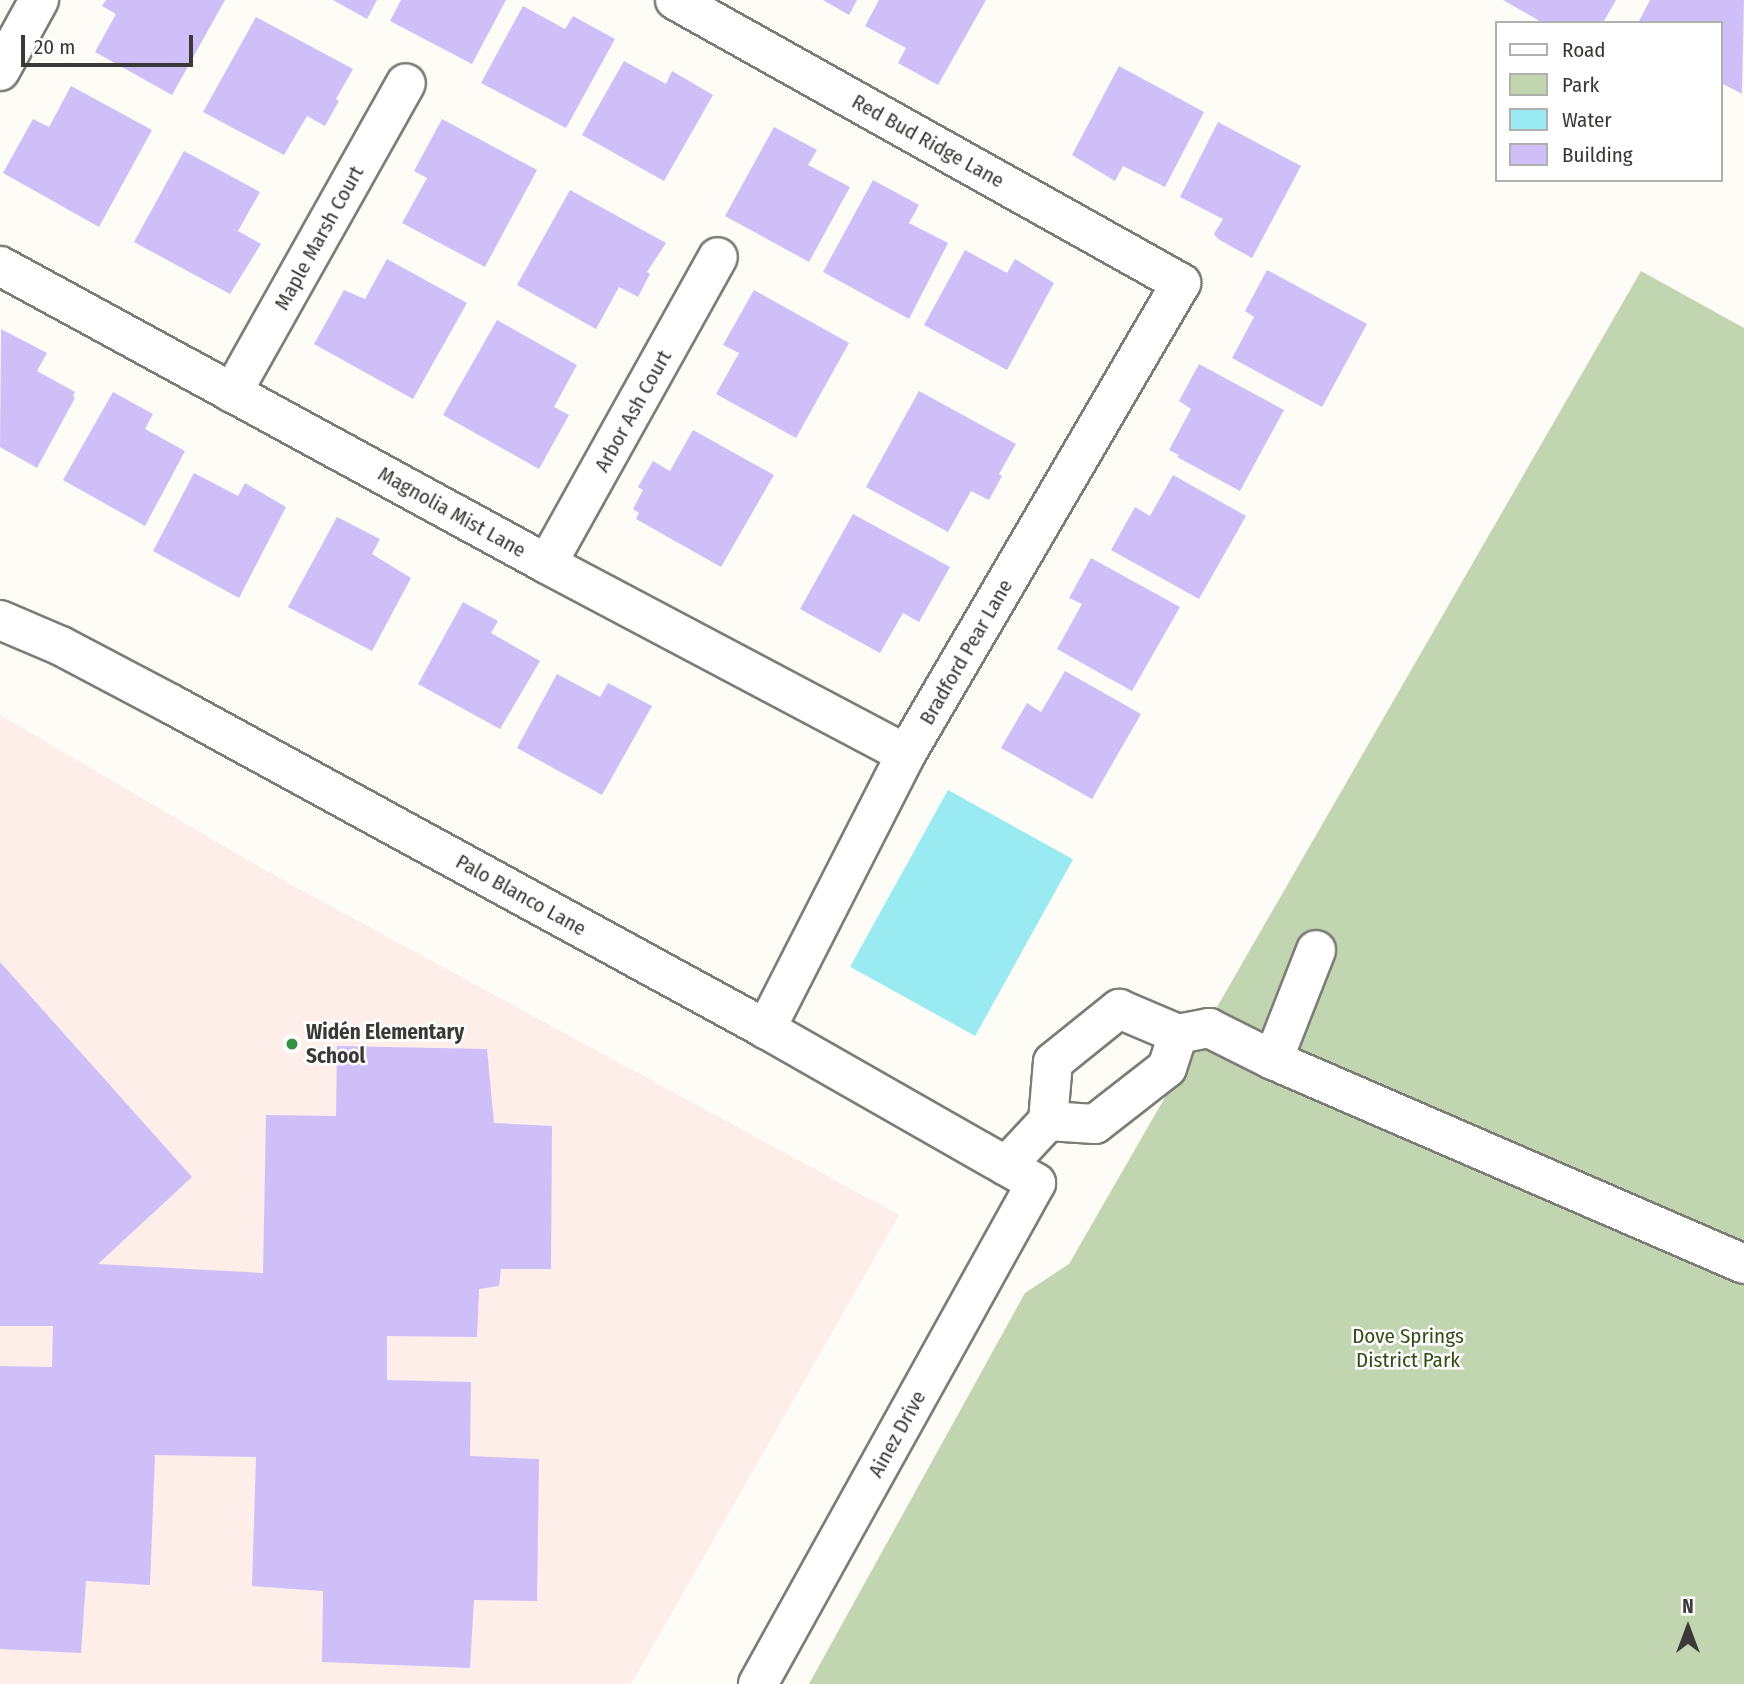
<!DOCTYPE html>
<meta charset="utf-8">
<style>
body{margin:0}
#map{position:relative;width:1744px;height:1684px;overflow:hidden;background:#fdfcf6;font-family:"Fira Sans Condensed",sans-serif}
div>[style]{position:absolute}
.education>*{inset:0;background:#feeeea}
.green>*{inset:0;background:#c1d5b0}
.water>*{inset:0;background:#99ebf1;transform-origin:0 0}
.building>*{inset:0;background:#cebff8}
.roads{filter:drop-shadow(2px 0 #7d7c77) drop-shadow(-2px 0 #7d7c77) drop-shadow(0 2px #7d7c77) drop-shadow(0 -2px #7d7c77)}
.minor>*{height:38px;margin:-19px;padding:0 19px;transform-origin:19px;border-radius:19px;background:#fff}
.dots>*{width:19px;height:19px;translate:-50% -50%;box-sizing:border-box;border:4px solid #fff;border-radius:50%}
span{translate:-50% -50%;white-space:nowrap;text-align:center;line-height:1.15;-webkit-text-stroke:5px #fff;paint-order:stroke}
.street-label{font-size:21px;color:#3a3937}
.poi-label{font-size:21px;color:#3a3937;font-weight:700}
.left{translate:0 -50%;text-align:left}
.park-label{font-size:21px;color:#324d14}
.legend{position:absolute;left:1495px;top:21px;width:228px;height:161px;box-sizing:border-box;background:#fff;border:2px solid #b0b0af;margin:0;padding:9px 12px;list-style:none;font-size:21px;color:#3a3937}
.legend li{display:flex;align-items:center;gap:14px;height:35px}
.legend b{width:35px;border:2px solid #b0b0af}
.north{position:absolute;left:1653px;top:1593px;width:70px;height:70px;-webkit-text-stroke:5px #fff;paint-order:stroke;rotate:0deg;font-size:19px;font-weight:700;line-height:28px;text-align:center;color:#3a3937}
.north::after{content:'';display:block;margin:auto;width:24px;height:32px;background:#3a3937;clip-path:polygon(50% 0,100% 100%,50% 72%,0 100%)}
.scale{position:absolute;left:21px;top:35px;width:172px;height:32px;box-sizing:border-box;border:4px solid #3a3937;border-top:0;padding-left:9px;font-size:21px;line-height:24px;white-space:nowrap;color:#3a3937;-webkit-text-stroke:5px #fff;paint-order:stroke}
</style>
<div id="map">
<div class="education">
<div style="clip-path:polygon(0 715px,268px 872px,899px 1215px,631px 1684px,0 1684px)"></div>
</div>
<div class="green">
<div style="clip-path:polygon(1641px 271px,1744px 328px,1744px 1684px,809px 1684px,1025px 1293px,1069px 1264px)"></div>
</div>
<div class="water">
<div style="left:948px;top:790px;width:143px;height:202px;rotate:29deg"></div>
</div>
<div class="building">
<div style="clip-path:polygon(106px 0,225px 0,172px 95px,95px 52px,116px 14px,102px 6px)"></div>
<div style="clip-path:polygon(333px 0,377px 0,367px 19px)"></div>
<div style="clip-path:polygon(401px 0,506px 0,472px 64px,390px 21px)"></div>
<div style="clip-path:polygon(823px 0,857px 0,849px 15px)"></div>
<div style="clip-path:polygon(879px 0,986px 0,938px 85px,898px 63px,906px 48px,865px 26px)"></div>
<div style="clip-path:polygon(1503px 0,1616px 0,1603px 23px,1543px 23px)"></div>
<div style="clip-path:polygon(1650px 0,1744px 0,1742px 94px,1721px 83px,1721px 23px,1638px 23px)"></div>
<div style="clip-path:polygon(523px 6px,565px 29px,573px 16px,615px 39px,566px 128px,481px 83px)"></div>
<div style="clip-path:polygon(256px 17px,353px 69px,336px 99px,339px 101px,325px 126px,307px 116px,284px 155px,203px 112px)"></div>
<div style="clip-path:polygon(624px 61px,666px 84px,672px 71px,713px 95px,664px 181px,582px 135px)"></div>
<div style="clip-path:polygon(1119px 66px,1204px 112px,1165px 187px,1123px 166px,1115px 181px,1072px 155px)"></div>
<div style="clip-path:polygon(71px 86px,152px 130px,99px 227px,3px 173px,33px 119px,49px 127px)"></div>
<div style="clip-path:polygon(442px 119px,537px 170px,485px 267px,402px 223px,427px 178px,414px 171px)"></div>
<div style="clip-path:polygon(1218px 122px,1301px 166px,1252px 258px,1218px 239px,1214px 234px,1223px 219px,1180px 197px)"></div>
<div style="clip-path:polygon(774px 127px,817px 150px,808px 165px,850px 187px,809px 262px,725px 216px)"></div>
<div style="clip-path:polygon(184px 151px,260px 192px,238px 231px,261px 244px,230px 294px,134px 242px)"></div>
<div style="clip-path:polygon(873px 180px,919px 205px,909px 223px,948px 243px,909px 319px,823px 272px)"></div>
<div style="clip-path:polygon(570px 190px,666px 243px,647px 272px,650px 274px,638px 297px,619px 287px,596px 329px,517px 285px)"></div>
<div style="clip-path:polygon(965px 250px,1007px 273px,1015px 259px,1054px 283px,1007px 370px,924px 325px)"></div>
<div style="clip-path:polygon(387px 259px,467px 303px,413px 399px,314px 344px,344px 290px,365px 299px)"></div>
<div style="clip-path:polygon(1267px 270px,1367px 324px,1322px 407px,1232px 358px,1254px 317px,1245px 311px)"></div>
<div style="clip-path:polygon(754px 290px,849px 343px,796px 438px,716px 394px,739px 353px,723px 345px)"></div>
<div style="clip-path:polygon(497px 320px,577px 365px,554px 407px,569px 415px,539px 469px,443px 415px)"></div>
<div style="clip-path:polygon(1px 329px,47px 353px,37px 371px,75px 392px,73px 396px,75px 398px,37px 468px,0 447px)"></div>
<div style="clip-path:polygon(1199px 364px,1284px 410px,1240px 491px,1177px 457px,1179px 455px,1169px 450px,1191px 409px,1179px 401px)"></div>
<div style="clip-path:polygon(919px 391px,1016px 444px,999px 474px,1002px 476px,989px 500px,971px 491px,948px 532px,866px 487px)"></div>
<div style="clip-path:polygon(113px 392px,153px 414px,145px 429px,185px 451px,145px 526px,63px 480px)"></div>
<div style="clip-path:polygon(693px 430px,774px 475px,721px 567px,636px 519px,639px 513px,633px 509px,643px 490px,638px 487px,653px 461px,670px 471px)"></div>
<div style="clip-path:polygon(194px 473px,238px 496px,245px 483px,286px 507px,239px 598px,153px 551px)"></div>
<div style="clip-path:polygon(1173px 475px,1246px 516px,1199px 599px,1111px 550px,1135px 507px,1150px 516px)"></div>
<div style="clip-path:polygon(853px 514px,950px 567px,919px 622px,903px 613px,880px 653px,800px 609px)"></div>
<div style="clip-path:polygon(337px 517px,380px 539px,372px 554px,411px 578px,372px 651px,288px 607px)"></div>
<div style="clip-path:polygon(1091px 558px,1180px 607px,1132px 691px,1057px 649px,1082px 604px,1069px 598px)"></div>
<div style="clip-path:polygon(463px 602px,498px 621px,491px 633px,540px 661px,500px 729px,418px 684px)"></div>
<div style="clip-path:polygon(1065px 671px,1141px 714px,1092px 799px,1001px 748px,1027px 703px,1041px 712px)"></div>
<div style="clip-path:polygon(557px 674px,600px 697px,608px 683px,652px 706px,602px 795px,517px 748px)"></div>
<div style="clip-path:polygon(0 962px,192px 1177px,98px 1264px,263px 1273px,266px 1115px,336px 1116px,337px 1046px,487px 1049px,494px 1123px,552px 1126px,551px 1269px,501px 1269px,499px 1286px,479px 1289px,477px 1337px,387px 1336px,387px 1380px,471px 1382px,470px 1456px,539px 1459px,537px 1601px,474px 1600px,470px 1668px,322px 1662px,323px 1591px,252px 1586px,256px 1457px,155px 1455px,150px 1585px,86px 1581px,81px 1653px,0 1649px,0 1366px,52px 1367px,53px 1326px,0 1326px)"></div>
</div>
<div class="roads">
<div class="minor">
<div style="left:675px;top:0;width:580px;rotate:29.22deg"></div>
<div style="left:1181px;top:283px;width:545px;rotate:120.28deg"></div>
<div style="left:906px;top:754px;width:309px;rotate:117deg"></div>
<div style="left:0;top:71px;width:81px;rotate:-61.2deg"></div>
<div style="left:0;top:266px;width:623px;rotate:28.58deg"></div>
<div style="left:547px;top:564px;width:406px;rotate:27.9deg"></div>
<div style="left:232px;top:393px;width:355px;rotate:-60.7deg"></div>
<div style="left:547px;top:564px;width:351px;rotate:-60.9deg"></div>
<div style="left:0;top:620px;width:66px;rotate:23.1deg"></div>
<div style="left:61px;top:646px;width:124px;rotate:27.8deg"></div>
<div style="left:171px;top:704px;width:678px;rotate:28.64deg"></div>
<div style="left:766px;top:1029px;width:311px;rotate:29.7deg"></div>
<div style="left:1036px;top:1183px;width:573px;rotate:119.03deg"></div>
<div style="left:1273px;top:1060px;width:118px;rotate:-68.6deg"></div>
<div style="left:1048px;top:1121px;width:47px;rotate:3.7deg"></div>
<div style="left:1095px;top:1124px;width:91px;rotate:-37.9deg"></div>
<div style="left:1167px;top:1068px;width:36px;rotate:-72deg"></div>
<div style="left:1006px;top:1166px;width:62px;rotate:-47deg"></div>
<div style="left:1048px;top:1121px;width:59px;rotate:-85.2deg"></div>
<div style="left:1053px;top:1062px;width:85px;rotate:-38.8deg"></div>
<div style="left:1119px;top:1009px;width:64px;rotate:23deg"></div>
<div style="left:1178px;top:1034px;width:32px;rotate:-11deg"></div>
<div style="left:1209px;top:1028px;width:72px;rotate:26.6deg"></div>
<div style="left:1273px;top:1060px;width:513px;rotate:23.42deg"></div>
</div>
</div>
<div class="dots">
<div style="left:292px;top:1044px;background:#359346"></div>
</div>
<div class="street-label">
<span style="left:928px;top:141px;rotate:29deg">Red Bud Ridge Lane</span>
<span style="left:319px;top:238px;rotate:-61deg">Maple Marsh Court</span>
<span style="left:633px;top:411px;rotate:-61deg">Arbor Ash Court</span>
<span style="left:452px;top:512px;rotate:29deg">Magnolia Mist Lane</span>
<span style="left:966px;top:652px;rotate:-60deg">Bradford Pear Lane</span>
<span style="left:521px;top:895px;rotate:29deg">Palo Blanco Lane</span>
<span style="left:897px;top:1434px;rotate:-61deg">Ainez Drive</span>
</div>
<div class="poi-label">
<span class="left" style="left:306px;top:1044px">Widén Elementary<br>School</span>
</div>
<div class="park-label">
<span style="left:1408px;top:1348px">Dove Springs<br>District Park</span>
</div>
<ul class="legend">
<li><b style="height:9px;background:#fff"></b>Road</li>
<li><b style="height:19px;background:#c1d5b0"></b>Park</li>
<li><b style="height:19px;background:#99ebf1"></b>Water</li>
<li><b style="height:19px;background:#cebff8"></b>Building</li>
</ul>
<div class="north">N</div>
<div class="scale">20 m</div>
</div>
